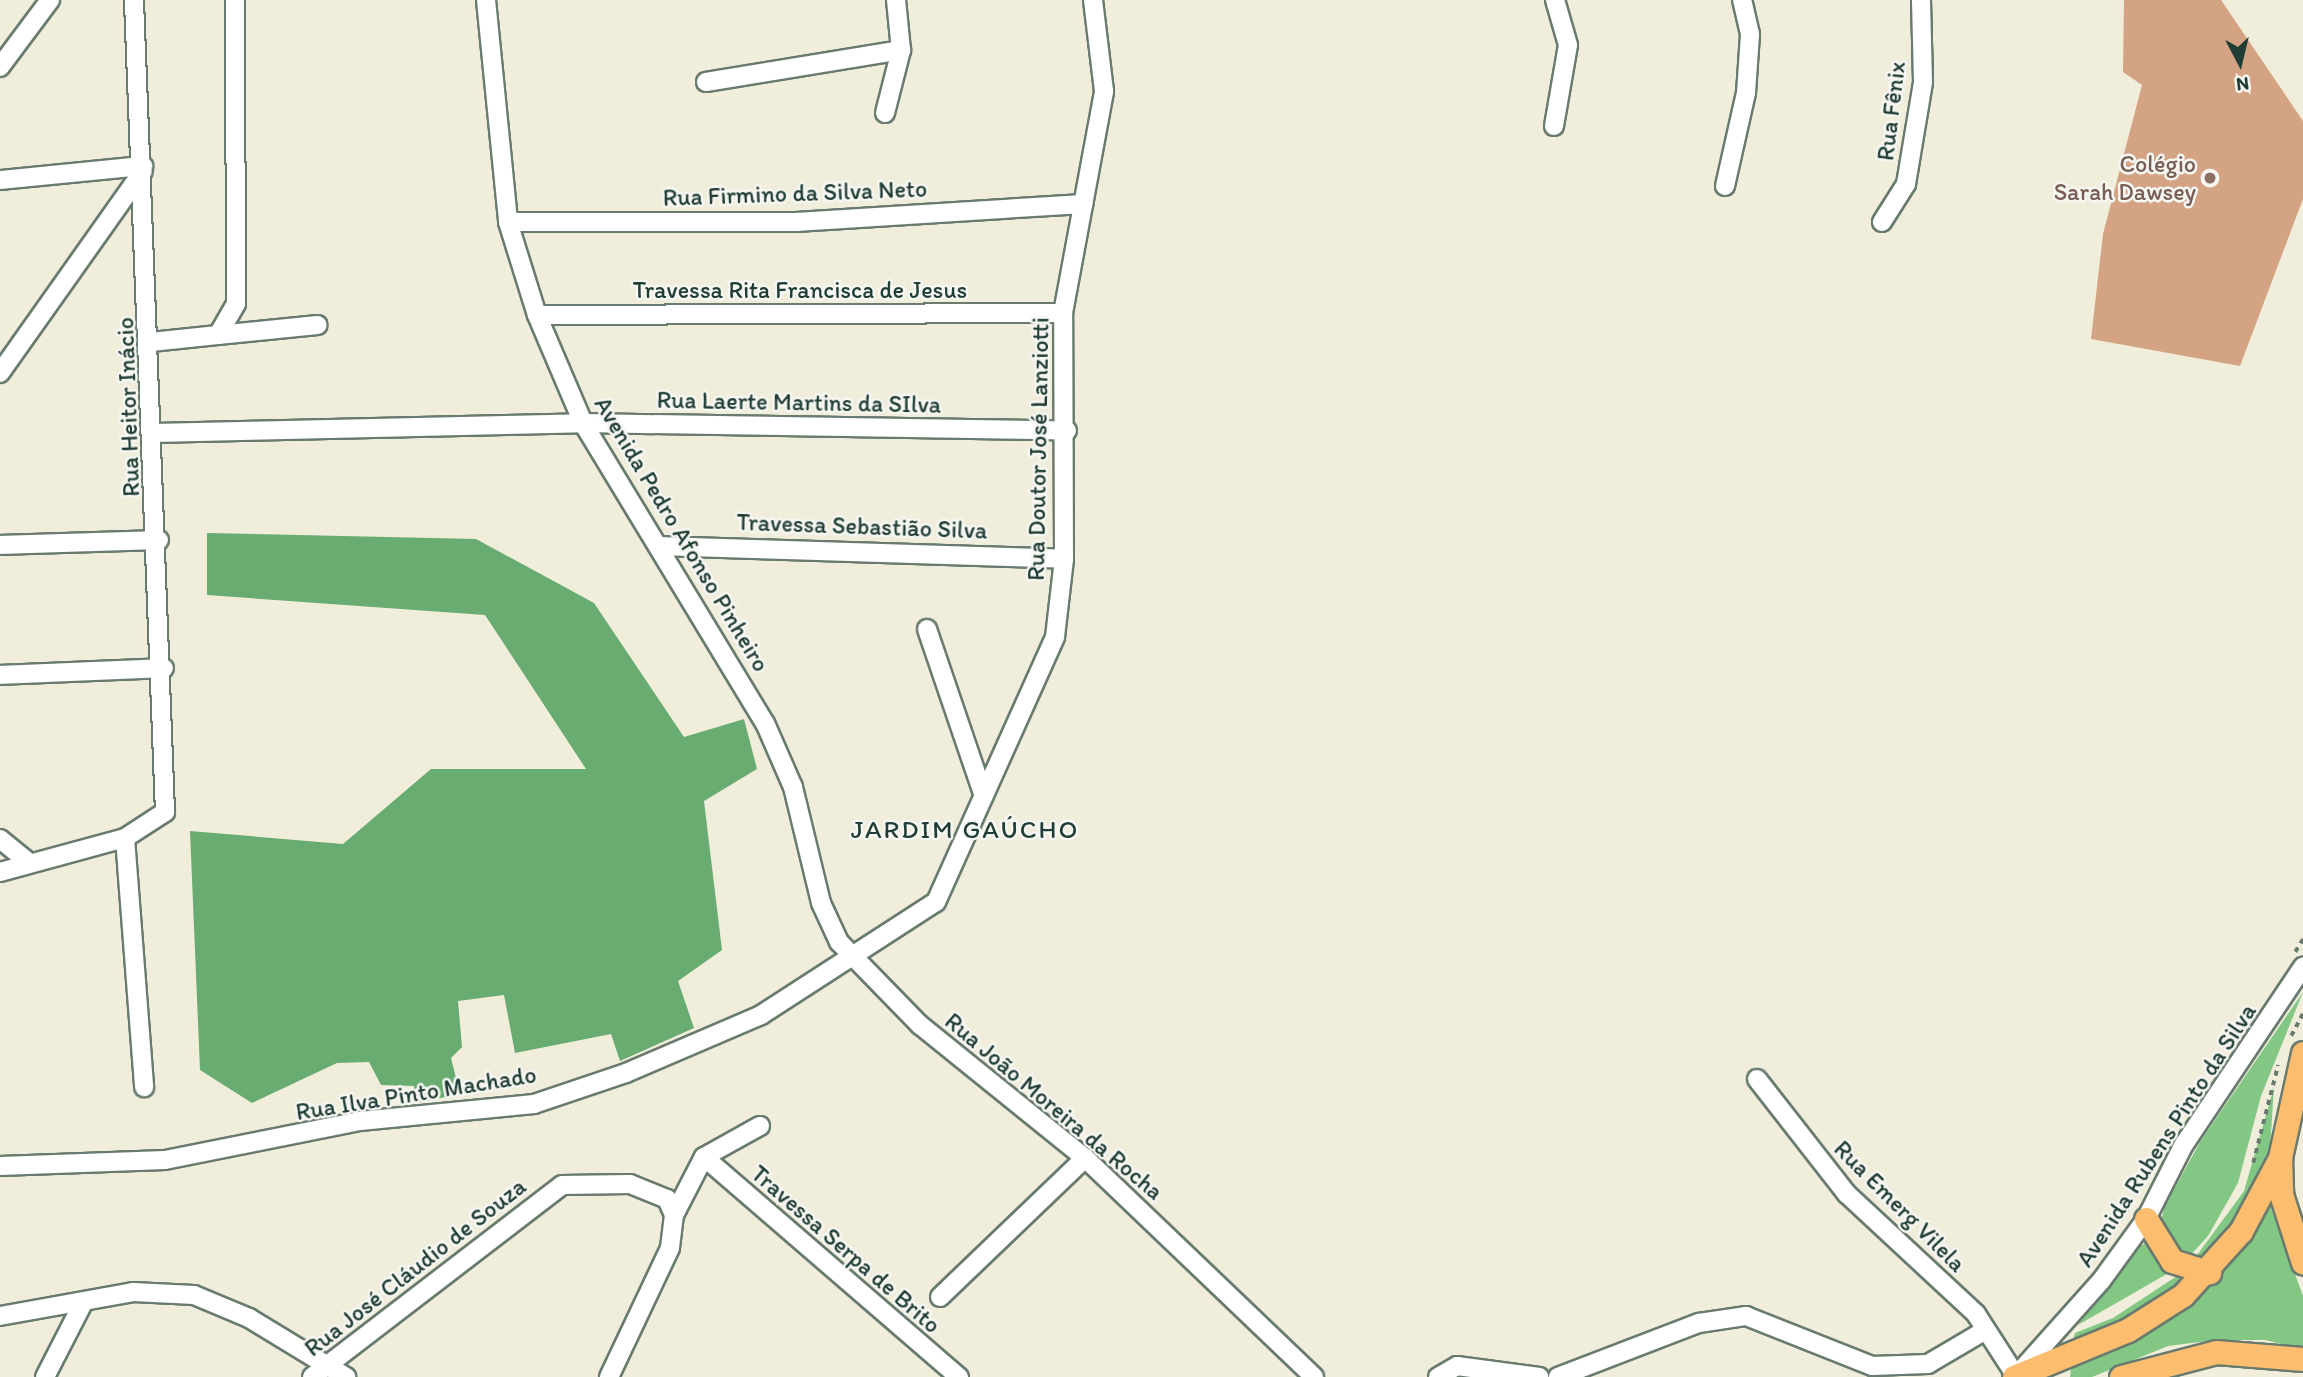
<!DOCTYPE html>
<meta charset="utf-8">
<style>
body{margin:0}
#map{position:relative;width:2303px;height:1377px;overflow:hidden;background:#f0eddb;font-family:Itim,sans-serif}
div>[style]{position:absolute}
.green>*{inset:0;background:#82c884}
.forest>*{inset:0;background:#69ac72}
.building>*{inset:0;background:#d3a383}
.path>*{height:3.5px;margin-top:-1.75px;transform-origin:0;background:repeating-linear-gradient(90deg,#687b6e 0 5px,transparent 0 10px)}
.roads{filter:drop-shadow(2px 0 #687b6e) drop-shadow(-2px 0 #687b6e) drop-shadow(0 2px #687b6e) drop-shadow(0 -2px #687b6e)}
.minor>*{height:18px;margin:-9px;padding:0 9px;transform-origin:9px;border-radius:9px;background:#fff}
.major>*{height:23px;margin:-11.5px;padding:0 11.5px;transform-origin:11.5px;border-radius:11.5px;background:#fcbd6f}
.dots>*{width:19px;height:19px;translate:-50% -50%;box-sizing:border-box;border:4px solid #f6f6f2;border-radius:50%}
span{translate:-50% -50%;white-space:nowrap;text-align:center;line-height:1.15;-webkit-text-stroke:5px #f6f6f2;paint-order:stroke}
.street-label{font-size:24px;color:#1f3d34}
.education-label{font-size:24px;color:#785e54}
.right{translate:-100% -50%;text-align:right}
.neighbourhood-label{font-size:26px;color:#1f3d34;letter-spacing:2px}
.north{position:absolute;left:2205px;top:28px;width:70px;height:70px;-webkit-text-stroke:5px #f6f6f2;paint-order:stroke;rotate:173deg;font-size:19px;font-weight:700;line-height:28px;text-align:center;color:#1f3d34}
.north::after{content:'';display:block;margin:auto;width:24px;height:32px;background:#1f3d34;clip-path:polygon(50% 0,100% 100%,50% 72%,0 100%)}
</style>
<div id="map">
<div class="green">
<div style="clip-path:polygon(2303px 992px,2261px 1096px,2238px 1183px,2208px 1236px,2186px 1260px,2180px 1258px,2160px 1227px,2164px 1208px,2200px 1142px)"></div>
<div style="clip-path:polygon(2274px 1087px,2269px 1164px,2222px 1250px,2192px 1262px,2244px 1191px)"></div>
<div style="clip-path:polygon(2268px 1200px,2303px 1296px,2303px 1349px,2265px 1340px,2215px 1340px,2168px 1346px,2092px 1377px,2070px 1377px,2072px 1360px,2181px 1303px,2222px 1270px)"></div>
<div style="clip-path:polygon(2148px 1242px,2172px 1271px,2078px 1325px,2140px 1246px)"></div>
<div style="clip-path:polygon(2180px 1274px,2185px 1278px,2168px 1298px,2072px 1344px,2075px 1333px,2113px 1318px)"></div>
</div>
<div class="forest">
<div style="clip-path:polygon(207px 533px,476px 539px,594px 603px,684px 737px,744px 719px,757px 769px,704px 801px,722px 950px,678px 981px,694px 1028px,620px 1061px,611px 1034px,515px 1053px,504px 995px,458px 1001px,462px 1047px,451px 1058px,460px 1094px,416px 1103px,414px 1086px,381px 1085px,369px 1062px,337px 1063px,252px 1103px,200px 1070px,190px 831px,343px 844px,431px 769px,586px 769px,485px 615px,207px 595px)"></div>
</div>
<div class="building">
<div style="clip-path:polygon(2124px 0,2221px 0,2303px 121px,2303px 199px,2240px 366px,2091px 339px,2103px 234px,2142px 85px,2123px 72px)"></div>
</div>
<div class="path">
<div style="left:2295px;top:952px;width:15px;rotate:-58deg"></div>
<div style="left:2291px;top:1036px;width:26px;rotate:-62deg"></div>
<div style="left:2253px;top:1163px;width:101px;rotate:-75.7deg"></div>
<div style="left:2109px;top:1236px;width:32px;rotate:-55deg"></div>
</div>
<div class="roads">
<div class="minor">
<div style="left:486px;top:0;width:223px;rotate:84.3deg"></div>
<div style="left:508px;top:222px;width:97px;rotate:72.7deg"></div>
<div style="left:537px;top:315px;width:117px;rotate:66.9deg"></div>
<div style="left:583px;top:423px;width:351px;rotate:58.8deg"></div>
<div style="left:765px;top:723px;width:70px;rotate:66.4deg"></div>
<div style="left:793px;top:787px;width:119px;rotate:76.4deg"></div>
<div style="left:821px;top:903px;width:43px;rotate:65.2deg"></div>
<div style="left:839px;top:942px;width:116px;rotate:45.7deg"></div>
<div style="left:920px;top:1025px;width:212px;rotate:38.9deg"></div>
<div style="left:1085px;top:1158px;width:317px;rotate:43.7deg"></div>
<div style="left:0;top:67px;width:84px;rotate:-53.3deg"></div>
<div style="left:706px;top:82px;width:198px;rotate:-9.3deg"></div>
<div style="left:885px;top:113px;width:65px;rotate:-75.7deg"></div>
<div style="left:901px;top:50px;width:50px;rotate:-95.7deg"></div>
<div style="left:1554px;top:126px;width:82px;rotate:-80.2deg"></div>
<div style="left:1568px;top:45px;width:47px;rotate:-106.1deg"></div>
<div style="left:0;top:180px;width:144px;rotate:-5.6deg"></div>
<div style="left:1725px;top:186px;width:95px;rotate:-77.3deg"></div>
<div style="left:1746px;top:93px;width:59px;rotate:-86.1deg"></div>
<div style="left:1750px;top:34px;width:35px;rotate:-103deg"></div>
<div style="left:508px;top:222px;width:288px"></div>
<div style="left:796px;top:222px;width:288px;rotate:-3.6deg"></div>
<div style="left:1882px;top:222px;width:45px;rotate:-57.7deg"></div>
<div style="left:1906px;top:184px;width:103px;rotate:-80.5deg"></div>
<div style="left:1923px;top:82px;width:82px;rotate:-91.4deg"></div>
<div style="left:537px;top:315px;width:526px;rotate:-0.22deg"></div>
<div style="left:218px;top:335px;width:100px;rotate:-5.7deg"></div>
<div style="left:151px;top:342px;width:67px;rotate:-6deg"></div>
<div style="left:218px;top:335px;width:36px;rotate:-60deg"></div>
<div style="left:236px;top:304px;width:304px;rotate:-90.2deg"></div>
<div style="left:0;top:373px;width:247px;rotate:-54.7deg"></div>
<div style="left:153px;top:433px;width:430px;rotate:-1.3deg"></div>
<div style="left:583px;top:423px;width:484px;rotate:0.9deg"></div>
<div style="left:0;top:545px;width:159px;rotate:-1.8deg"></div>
<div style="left:659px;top:546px;width:405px;rotate:1.8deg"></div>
<div style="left:927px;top:629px;width:176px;rotate:71.2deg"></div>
<div style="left:0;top:675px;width:164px;rotate:-2.4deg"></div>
<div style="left:125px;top:838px;width:250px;rotate:85.6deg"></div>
<div style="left:0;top:839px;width:38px;rotate:39deg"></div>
<div style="left:0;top:872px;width:130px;rotate:-15.2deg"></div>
<div style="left:125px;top:838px;width:48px;rotate:-33deg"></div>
<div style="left:165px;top:812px;width:813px;rotate:-92.19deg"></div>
<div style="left:1757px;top:1079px;width:146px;rotate:52deg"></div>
<div style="left:1847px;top:1194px;width:176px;rotate:42.9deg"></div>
<div style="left:1976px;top:1314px;width:74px;rotate:57.2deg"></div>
<div style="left:2016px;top:1376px;width:127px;rotate:-48.2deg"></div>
<div style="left:2101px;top:1281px;width:77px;rotate:-54deg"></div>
<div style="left:2146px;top:1219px;width:82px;rotate:-63.1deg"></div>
<div style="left:2183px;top:1146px;width:216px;rotate:-56.2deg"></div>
<div style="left:704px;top:1157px;width:337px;rotate:40.8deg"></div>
<div style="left:704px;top:1157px;width:64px;rotate:-29deg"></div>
<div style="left:0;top:1166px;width:165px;rotate:-2.1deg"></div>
<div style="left:165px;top:1160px;width:199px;rotate:-11.3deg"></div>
<div style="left:360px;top:1121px;width:175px;rotate:-5.6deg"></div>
<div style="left:534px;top:1104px;width:97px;rotate:-18.6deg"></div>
<div style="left:626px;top:1073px;width:147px;rotate:-23.2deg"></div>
<div style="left:761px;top:1015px;width:208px;rotate:-32.9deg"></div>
<div style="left:936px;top:902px;width:290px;rotate:-65.8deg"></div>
<div style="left:1055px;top:637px;width:79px;rotate:-83.4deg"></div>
<div style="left:1064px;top:559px;width:246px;rotate:-90.2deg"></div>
<div style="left:1063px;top:313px;width:226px;rotate:-79.5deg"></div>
<div style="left:1104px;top:91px;width:92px;rotate:-96.9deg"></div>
<div style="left:674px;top:1215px;width:65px;rotate:-62.7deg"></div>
<div style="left:940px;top:1297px;width:201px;rotate:-43.8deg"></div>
<div style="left:0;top:1316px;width:135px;rotate:-10.2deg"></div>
<div style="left:133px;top:1292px;width:61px;rotate:2.8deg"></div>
<div style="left:194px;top:1295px;width:60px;rotate:22.7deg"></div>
<div style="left:249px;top:1318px;width:114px;rotate:31.3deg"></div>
<div style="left:45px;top:1377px;width:85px;rotate:-62.8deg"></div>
<div style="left:312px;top:1377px;width:315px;rotate:-37.5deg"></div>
<div style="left:562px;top:1185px;width:68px;rotate:-0.8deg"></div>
<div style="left:630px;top:1184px;width:40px;rotate:22deg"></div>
<div style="left:667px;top:1199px;width:17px;rotate:66deg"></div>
<div style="left:674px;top:1215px;width:33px;rotate:97deg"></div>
<div style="left:670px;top:1248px;width:143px;rotate:115.3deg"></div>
<div style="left:1438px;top:1377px;width:22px;rotate:-30deg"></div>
<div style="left:1457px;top:1366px;width:83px;rotate:7.6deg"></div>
<div style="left:1558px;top:1377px;width:151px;rotate:-21deg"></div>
<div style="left:1699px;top:1323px;width:48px;rotate:-8.5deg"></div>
<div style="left:1746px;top:1316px;width:136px;rotate:21.6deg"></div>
<div style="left:1872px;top:1366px;width:56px;rotate:-2deg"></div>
<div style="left:1928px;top:1364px;width:65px;rotate:-30.5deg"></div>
</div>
<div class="major">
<div style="left:2303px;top:1053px;width:107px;rotate:102.4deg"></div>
<div style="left:2280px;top:1158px;width:36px;rotate:88deg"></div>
<div style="left:2281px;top:1194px;width:72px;rotate:72.3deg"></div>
<div style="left:2146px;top:1219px;width:49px;rotate:58.2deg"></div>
<div style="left:2172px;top:1261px;width:39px;rotate:17deg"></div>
<div style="left:2014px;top:1377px;width:123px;rotate:-22.4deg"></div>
<div style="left:2128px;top:1330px;width:65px;rotate:-32.5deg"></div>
<div style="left:2183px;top:1295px;width:86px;rotate:-47.8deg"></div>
<div style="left:2241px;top:1231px;width:83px;rotate:-61.9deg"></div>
<div style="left:2121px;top:1377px;width:98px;rotate:-14.7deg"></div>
<div style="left:2216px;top:1352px;width:87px;rotate:4.6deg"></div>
</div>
</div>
<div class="dots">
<div style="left:2210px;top:178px;background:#8d6e63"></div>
</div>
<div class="street-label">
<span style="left:1891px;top:111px;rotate:-83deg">Rua Fênix</span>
<span style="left:795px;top:193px;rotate:-2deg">Rua Firmino da Silva Neto</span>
<span style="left:800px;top:290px">Travessa Rita Francisca de Jesus</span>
<span style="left:799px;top:402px;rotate:1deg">Rua Laerte Martins da SIlva</span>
<span style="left:128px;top:407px;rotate:-92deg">Rua Heitor Inácio</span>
<span style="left:1038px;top:449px;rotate:-89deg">Rua Doutor José Lanziotti</span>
<span style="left:862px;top:526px;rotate:2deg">Travessa Sebastião Silva</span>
<span style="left:682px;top:534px;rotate:59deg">Avenida Pedro Afonso Pinheiro</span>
<span style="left:416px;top:1093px;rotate:-9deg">Rua Ilva Pinto Machado</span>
<span style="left:1054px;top:1106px;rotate:40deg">Rua João Moreira da Rocha</span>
<span style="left:2166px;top:1135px;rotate:-57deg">Avenida Rubens Pinto da Silva</span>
<span style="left:1900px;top:1206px;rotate:45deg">Rua Emerg Vilela</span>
<span style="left:846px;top:1249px;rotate:41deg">Travessa Serpa de Brito</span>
<span style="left:415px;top:1267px;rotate:-38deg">Rua José Cláudio de Souza</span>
</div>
<div class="education-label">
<span class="right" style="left:2196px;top:178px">Colégio<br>Sarah Dawsey</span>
</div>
<div class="neighbourhood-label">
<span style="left:965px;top:830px">JARDIM GAÚCHO</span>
</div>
<div class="north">N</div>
</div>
